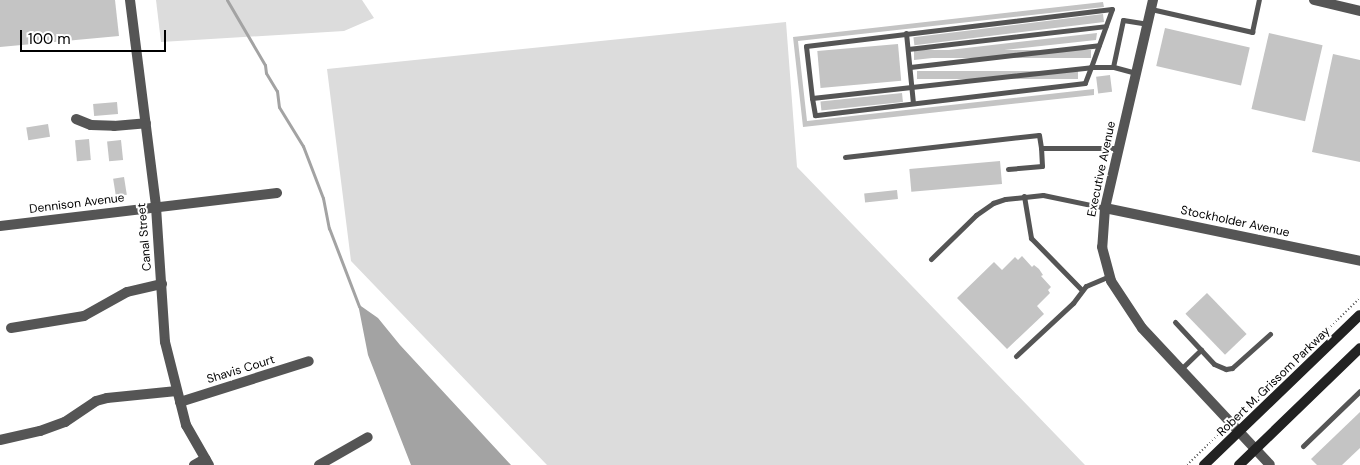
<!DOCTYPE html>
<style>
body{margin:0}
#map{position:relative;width:1360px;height:465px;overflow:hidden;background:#fff;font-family:"DM Sans",sans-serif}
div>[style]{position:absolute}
.green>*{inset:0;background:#dcdcdc}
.water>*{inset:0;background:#a3a3a3}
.stream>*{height:3px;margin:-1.5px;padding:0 1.5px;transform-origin:1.5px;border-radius:1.5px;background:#a3a3a3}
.building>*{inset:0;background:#c4c4c4;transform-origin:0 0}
.path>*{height:2px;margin-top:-1px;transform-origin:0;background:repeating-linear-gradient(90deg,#777 0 1px,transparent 0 3.5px)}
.lane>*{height:5px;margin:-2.5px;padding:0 2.5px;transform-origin:2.5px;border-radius:2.5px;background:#555}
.street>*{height:10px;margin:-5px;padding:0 5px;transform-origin:5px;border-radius:5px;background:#555}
.secondary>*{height:10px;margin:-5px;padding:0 5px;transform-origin:5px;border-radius:5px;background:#222}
span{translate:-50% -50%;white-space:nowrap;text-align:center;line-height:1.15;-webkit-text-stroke:4px #fff;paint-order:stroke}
.street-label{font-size:12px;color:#000}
.scale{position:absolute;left:20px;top:30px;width:146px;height:22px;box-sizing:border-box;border:2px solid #000;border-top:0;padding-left:6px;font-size:15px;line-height:18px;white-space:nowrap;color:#000;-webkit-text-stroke:4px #fff;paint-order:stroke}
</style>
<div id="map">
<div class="green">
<div style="clip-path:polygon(156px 0,362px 0,374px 18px,344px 31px,161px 42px)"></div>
<div style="clip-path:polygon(786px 22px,797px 167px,1085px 465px,547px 465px,351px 261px,327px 69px)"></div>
</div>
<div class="water">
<div style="clip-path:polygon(358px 304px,378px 318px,400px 345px,511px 465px,411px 465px,368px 355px)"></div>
</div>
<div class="stream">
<div style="left:227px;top:0;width:75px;rotate:59.7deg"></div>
<div style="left:265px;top:65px;width:8px;rotate:83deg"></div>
<div style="left:266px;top:73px;width:21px;rotate:59deg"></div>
<div style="left:277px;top:91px;width:16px;rotate:83deg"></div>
<div style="left:279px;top:107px;width:46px;rotate:58.4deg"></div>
<div style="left:303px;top:146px;width:56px;rotate:69deg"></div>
<div style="left:323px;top:198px;width:31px;rotate:79deg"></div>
<div style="left:329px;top:228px;width:84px;rotate:69deg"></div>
</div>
<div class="building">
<div style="clip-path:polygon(0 0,115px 0,119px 36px,0 47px)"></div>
<div style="clip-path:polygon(1103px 2px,1104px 7px,798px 41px,807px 121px,1094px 89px,1094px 95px,803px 127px,793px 37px)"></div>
<div style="left:1103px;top:14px;width:8px;height:191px;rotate:83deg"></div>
<div style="left:1165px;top:28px;width:87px;height:39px;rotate:13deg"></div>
<div style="clip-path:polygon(1097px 33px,1096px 40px,914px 60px,914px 54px)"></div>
<div style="left:1269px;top:33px;width:55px;height:78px;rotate:13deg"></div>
<div style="left:898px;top:44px;width:37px;height:81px;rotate:85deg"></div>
<div style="left:1091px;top:50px;width:8px;height:177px;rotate:90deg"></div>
<div style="clip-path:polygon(1333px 54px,1360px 60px,1360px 162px,1312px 152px)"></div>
<div style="left:1078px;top:71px;width:8px;height:161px;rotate:90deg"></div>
<div style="left:1110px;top:75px;width:17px;height:14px;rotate:83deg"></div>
<div style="left:902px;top:93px;width:9px;height:82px;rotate:84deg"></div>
<div style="left:117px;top:102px;width:12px;height:24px;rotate:85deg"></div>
<div style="left:48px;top:124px;width:13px;height:22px;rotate:81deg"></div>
<div style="left:89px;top:139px;width:21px;height:14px;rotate:85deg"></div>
<div style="left:121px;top:140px;width:20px;height:14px;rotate:84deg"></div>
<div style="left:1000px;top:161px;width:23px;height:91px;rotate:85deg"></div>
<div style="left:124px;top:177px;width:18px;height:11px;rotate:81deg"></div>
<div style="left:897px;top:190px;width:9px;height:33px;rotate:84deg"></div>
<div style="clip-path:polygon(1022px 256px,1032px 267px,1034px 265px,1039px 269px,1043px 275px,1041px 276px,1051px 287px,1048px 290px,1050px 293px,1037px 306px,1044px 314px,1007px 349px,957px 298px,994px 262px,1002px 270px,1015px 257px,1018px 260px)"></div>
<div style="left:1207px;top:293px;width:57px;height:30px;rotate:46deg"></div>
<div style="clip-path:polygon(1360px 412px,1360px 448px,1342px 465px,1317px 465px,1311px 459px)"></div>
</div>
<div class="path">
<div style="left:1238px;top:417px;width:170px;rotate:-44.3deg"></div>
<div style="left:1187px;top:465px;width:50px;rotate:-44.2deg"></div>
</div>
<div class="lane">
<div style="left:1151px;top:9px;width:104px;rotate:12.8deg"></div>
<div style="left:1252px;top:32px;width:33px;rotate:-78deg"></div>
<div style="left:906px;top:33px;width:70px;rotate:84.3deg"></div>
<div style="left:908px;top:49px;width:199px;rotate:-6.6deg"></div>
<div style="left:910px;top:67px;width:190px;rotate:-6.6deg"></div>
<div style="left:1136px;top:73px;width:24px;rotate:-165deg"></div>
<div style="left:1113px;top:67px;width:48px;rotate:-78deg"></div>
<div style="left:1123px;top:20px;width:24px;rotate:9deg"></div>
<div style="left:812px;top:98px;width:281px;rotate:-6.3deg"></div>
<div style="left:1091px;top:67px;width:17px;rotate:111deg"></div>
<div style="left:1085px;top:83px;width:272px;rotate:173.2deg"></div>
<div style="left:815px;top:115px;width:17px;rotate:-100deg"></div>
<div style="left:812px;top:98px;width:52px;rotate:-96.6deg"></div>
<div style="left:806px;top:46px;width:308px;rotate:-6.9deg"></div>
<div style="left:1112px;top:9px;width:62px;rotate:109.9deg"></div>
<div style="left:1091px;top:67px;width:22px"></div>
<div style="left:845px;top:157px;width:195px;rotate:-6.5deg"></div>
<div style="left:1039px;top:135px;width:13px;rotate:81deg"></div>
<div style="left:1041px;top:148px;width:78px"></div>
<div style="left:1008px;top:169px;width:34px;rotate:-5deg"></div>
<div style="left:1042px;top:166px;width:18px;rotate:-93deg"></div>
<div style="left:1024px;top:196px;width:43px;rotate:80.5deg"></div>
<div style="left:1031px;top:238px;width:73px;rotate:45.6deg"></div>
<div style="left:931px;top:259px;width:63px;rotate:-44.4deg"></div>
<div style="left:976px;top:215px;width:21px;rotate:-35deg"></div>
<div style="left:993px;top:203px;width:13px;rotate:-18deg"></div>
<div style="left:1005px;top:199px;width:38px;rotate:-6deg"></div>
<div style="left:1043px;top:195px;width:63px;rotate:11.8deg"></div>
<div style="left:1175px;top:322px;width:57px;rotate:47.1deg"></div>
<div style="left:1214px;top:364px;width:13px;rotate:23deg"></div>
<div style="left:1226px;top:369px;width:6px;rotate:-9deg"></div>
<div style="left:1232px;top:368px;width:51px;rotate:-41.8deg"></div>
<div style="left:1016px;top:356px;width:78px;rotate:-42.9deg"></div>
<div style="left:1073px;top:303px;width:21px;rotate:-53deg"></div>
<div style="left:1086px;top:286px;width:25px;rotate:-23deg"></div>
<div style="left:1181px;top:369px;width:28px;rotate:-44deg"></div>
<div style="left:1303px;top:446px;width:79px;rotate:-44deg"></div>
</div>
<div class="street">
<div style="left:130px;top:0;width:209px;rotate:82.8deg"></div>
<div style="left:156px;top:207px;width:135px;rotate:86.2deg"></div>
<div style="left:165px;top:342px;width:86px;rotate:75.8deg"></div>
<div style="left:186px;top:425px;width:46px;rotate:60.1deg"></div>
<div style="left:1153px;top:0;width:213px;rotate:103deg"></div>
<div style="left:1105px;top:208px;width:39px;rotate:94deg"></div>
<div style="left:1102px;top:247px;width:35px;rotate:75deg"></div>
<div style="left:1111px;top:281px;width:56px;rotate:56.6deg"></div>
<div style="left:1142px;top:328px;width:187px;rotate:46.9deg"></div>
<div style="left:1314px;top:0;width:47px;rotate:13.4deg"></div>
<div style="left:76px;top:119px;width:16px;rotate:22deg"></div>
<div style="left:91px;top:125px;width:23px;rotate:2deg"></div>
<div style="left:114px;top:126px;width:32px;rotate:-5deg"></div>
<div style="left:1105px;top:208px;width:260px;rotate:11.7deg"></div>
<div style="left:0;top:226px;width:279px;rotate:-6.8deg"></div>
<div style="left:11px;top:328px;width:74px;rotate:-9.3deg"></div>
<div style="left:84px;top:316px;width:49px;rotate:-29.2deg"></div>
<div style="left:127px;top:292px;width:36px;rotate:-13deg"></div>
<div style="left:180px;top:402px;width:135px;rotate:-17.6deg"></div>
<div style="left:0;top:440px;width:41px;rotate:-12.7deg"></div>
<div style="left:40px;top:431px;width:27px;rotate:-20deg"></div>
<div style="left:65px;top:422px;width:37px;rotate:-34deg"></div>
<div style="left:96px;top:401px;width:11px;rotate:-15deg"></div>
<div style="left:107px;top:398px;width:70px;rotate:-5.7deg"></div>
<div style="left:194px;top:465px;width:13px;rotate:-29deg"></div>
<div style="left:319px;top:465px;width:56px;rotate:-29.7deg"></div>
</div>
<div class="secondary">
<div style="left:1204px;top:465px;width:216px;rotate:-43.9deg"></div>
<div style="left:1239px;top:465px;width:168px;rotate:-44deg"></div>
</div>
<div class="street-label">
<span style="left:1102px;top:169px;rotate:-78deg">Executive Avenue</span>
<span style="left:77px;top:204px;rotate:-7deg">Dennison Avenue</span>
<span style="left:1235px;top:222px;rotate:12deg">Stockholder Avenue</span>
<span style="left:145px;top:237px;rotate:-95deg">Canal Street</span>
<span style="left:241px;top:370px;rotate:-17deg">Shavis Court</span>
<span style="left:1274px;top:382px;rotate:-44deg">Robert M. Grissom Parkway</span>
</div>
<div class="scale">100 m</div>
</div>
